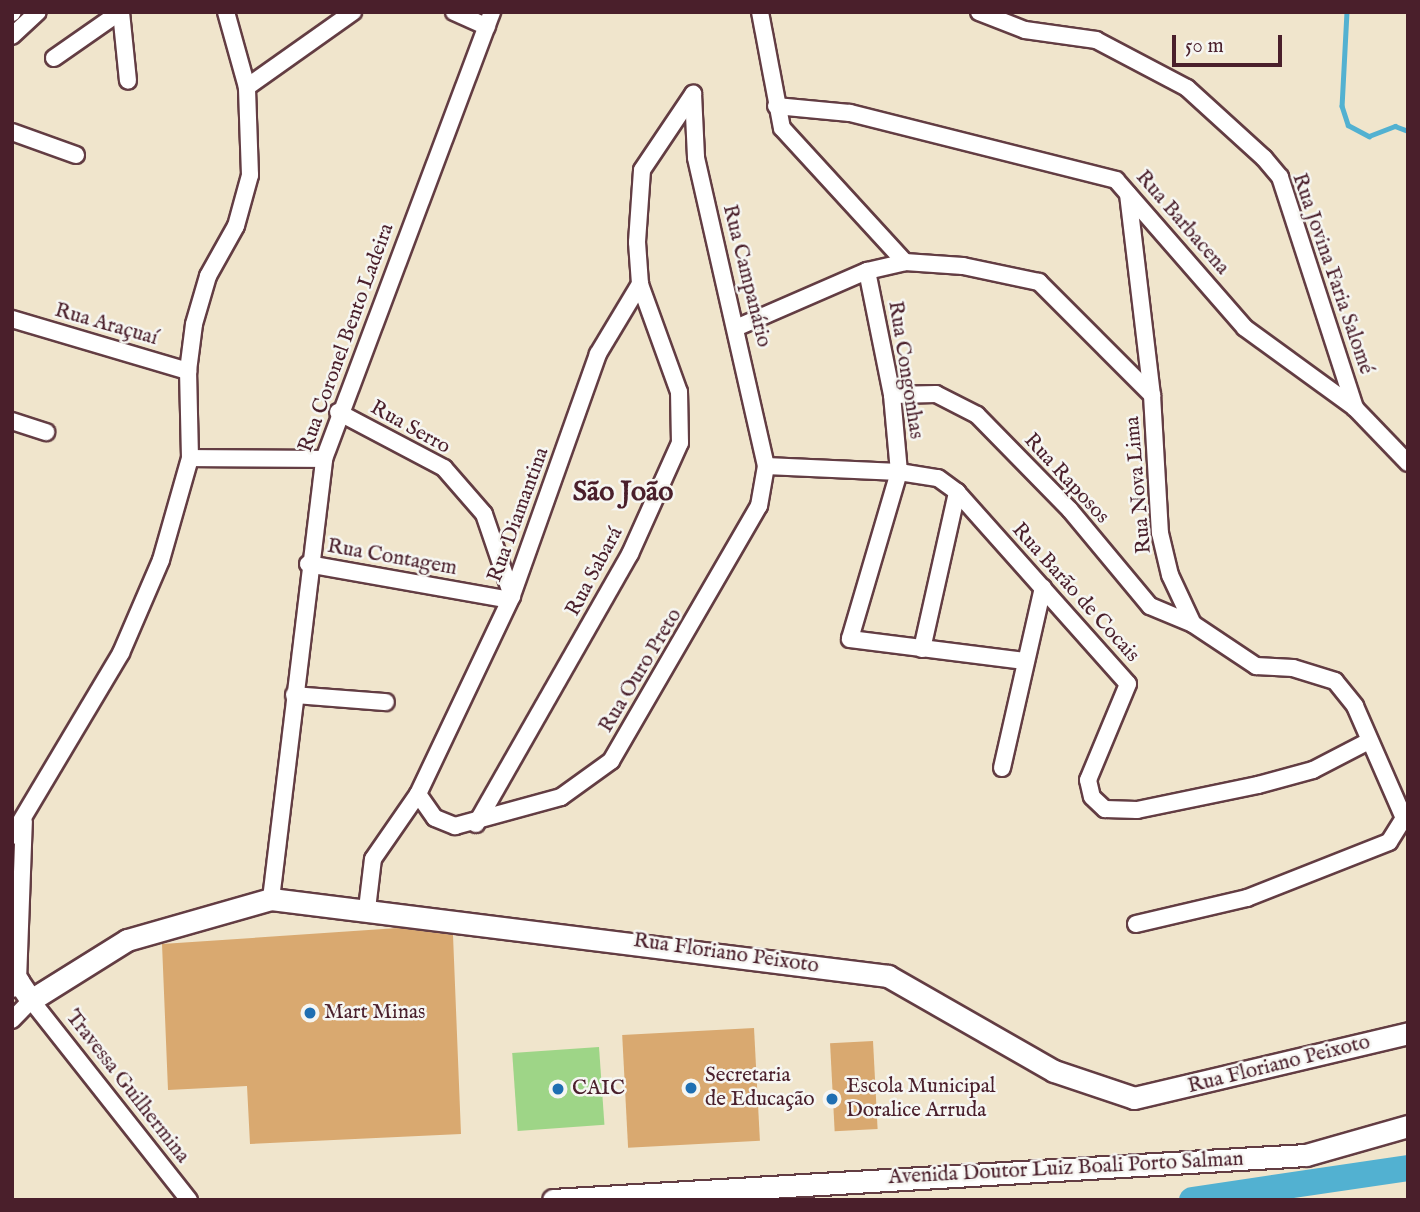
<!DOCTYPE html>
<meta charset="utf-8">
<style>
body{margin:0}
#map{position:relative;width:1420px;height:1212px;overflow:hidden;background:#f0e5cc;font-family:"IM FELL English",serif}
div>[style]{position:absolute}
.green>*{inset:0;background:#9ed587;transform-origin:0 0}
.stream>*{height:4.5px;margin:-2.25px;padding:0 2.25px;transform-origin:2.25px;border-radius:2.25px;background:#52b1d1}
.river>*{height:26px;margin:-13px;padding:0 13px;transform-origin:13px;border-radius:13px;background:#52b1d1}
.building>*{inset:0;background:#d9a970;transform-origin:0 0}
.roads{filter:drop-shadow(2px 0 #633d43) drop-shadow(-2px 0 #633d43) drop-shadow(0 2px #633d43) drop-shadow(0 -2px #633d43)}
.minor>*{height:16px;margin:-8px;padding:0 8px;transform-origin:8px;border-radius:8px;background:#fff}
.tertiary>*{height:21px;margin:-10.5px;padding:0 10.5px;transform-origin:10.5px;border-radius:10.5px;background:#fff}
.dots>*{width:19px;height:19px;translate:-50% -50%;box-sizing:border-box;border:4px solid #f6f6f2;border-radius:50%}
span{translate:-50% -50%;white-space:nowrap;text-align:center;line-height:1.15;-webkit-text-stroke:5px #f6f6f2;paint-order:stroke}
.street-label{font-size:21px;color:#4a1f2b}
.poi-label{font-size:21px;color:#4a1f2b}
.left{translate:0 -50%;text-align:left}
.district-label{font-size:28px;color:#4a1f2b;font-weight:700}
.frame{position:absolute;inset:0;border:14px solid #4a1f2b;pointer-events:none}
.scale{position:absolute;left:1172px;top:35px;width:110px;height:32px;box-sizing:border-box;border:4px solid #4a1f2b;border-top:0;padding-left:9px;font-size:21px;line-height:24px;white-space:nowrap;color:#4a1f2b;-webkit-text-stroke:5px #f6f6f2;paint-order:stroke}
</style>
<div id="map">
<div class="green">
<div style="left:599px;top:1047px;width:78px;height:87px;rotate:86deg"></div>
</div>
<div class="stream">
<div style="left:1347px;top:12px;width:94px;rotate:93deg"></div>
<div style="left:1342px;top:106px;width:20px;rotate:72deg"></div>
<div style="left:1348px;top:125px;width:24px;rotate:28deg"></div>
<div style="left:1369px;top:136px;width:28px;rotate:-21deg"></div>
<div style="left:1395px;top:126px;width:14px;rotate:21deg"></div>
</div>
<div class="river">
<div style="left:1192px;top:1200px;width:218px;rotate:-8.4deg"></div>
</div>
<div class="building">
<div style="clip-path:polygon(398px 928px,453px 935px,461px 1134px,250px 1144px,247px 1086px,168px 1090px,162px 944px)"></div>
<div style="left:754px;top:1028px;width:113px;height:132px;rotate:87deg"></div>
<div style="left:873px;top:1041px;width:88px;height:43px;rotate:87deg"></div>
</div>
<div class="roads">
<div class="minor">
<div style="left:121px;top:12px;width:69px;rotate:84.2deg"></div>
<div style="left:226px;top:12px;width:78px;rotate:74.4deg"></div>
<div style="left:454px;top:12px;width:36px;rotate:24deg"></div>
<div style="left:760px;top:12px;width:118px;rotate:79.3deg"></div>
<div style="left:782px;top:128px;width:182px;rotate:47.5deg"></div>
<div style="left:979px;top:12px;width:49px;rotate:21.4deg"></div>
<div style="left:1025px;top:30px;width:72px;rotate:8deg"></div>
<div style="left:1096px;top:40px;width:103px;rotate:27.8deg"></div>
<div style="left:1187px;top:88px;width:104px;rotate:42.3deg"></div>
<div style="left:1264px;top:158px;width:25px;rotate:50deg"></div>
<div style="left:1280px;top:177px;width:243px;rotate:72deg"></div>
<div style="left:1355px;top:408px;width:76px;rotate:46.1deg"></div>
<div style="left:12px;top:13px;width:1px;rotate:-45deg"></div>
<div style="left:12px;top:36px;width:35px;rotate:-43deg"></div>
<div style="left:54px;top:58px;width:80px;rotate:-34.9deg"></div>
<div style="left:776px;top:106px;width:74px;rotate:5.4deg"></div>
<div style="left:850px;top:113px;width:274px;rotate:14.1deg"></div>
<div style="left:1116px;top:180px;width:196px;rotate:48.9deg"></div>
<div style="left:1245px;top:328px;width:136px;rotate:36deg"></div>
<div style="left:12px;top:132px;width:68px;rotate:19.8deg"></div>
<div style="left:1128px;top:194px;width:202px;rotate:83.2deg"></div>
<div style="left:1152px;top:395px;width:138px;rotate:86.7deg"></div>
<div style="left:1160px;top:533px;width:43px;rotate:76.6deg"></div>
<div style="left:1170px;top:575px;width:54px;rotate:64.9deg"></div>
<div style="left:1193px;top:624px;width:76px;rotate:33.7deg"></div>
<div style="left:1256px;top:666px;width:37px;rotate:3deg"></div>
<div style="left:1293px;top:668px;width:44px;rotate:17.2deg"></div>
<div style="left:1335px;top:681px;width:32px;rotate:51deg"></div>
<div style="left:1355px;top:706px;width:122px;rotate:66.4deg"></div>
<div style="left:1404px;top:818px;width:28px;rotate:122deg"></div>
<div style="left:1389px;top:842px;width:153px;rotate:158.5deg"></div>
<div style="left:1247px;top:898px;width:114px;rotate:166.8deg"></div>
<div style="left:867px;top:271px;width:126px;rotate:78.6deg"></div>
<div style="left:892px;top:395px;width:77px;rotate:84.8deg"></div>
<div style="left:899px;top:472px;width:174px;rotate:106.4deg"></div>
<div style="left:850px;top:639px;width:176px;rotate:7.2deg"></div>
<div style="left:640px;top:284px;width:82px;rotate:121deg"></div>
<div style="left:598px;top:354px;width:257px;rotate:109.6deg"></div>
<div style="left:512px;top:596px;width:219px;rotate:115.4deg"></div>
<div style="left:418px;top:794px;width:29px;rotate:55deg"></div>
<div style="left:435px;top:818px;width:22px;rotate:22deg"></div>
<div style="left:455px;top:826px;width:110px;rotate:-15.3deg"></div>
<div style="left:561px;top:797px;width:62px;rotate:-35.8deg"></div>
<div style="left:611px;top:761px;width:295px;rotate:-59.9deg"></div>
<div style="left:759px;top:506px;width:41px;rotate:-80.1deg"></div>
<div style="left:766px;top:466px;width:317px;rotate:-102.8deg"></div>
<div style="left:696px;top:157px;width:63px;rotate:-92.7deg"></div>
<div style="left:12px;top:319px;width:184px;rotate:16.5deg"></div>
<div style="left:738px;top:327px;width:141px;rotate:-23.5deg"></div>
<div style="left:867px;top:271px;width:39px;rotate:-13deg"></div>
<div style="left:905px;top:262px;width:58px;rotate:3.9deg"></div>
<div style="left:963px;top:266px;width:78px;rotate:11.9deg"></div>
<div style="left:1039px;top:282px;width:160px;rotate:45deg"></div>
<div style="left:892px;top:395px;width:44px;rotate:-1.3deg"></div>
<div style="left:936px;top:394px;width:46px;rotate:27.1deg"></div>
<div style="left:977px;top:415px;width:133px;rotate:45.6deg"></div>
<div style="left:1070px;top:510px;width:125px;rotate:50.2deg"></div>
<div style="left:1150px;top:606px;width:47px;rotate:22.7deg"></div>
<div style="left:338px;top:412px;width:120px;rotate:27.8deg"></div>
<div style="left:444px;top:468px;width:61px;rotate:49deg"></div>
<div style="left:484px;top:514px;width:87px;rotate:71.1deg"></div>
<div style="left:12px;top:421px;width:36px;rotate:18deg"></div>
<div style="left:190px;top:458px;width:134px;rotate:0.4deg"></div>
<div style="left:766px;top:466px;width:133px;rotate:2.6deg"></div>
<div style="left:899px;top:472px;width:39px;rotate:9deg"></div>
<div style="left:938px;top:478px;width:24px;rotate:36deg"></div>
<div style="left:957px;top:492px;width:257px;rotate:48.3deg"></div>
<div style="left:1128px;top:684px;width:104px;rotate:112.6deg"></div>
<div style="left:1088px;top:780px;width:17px;rotate:77deg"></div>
<div style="left:1092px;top:797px;width:18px;rotate:43deg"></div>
<div style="left:1105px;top:809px;width:32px;rotate:2deg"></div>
<div style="left:1137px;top:810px;width:124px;rotate:-11.7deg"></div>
<div style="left:1258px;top:785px;width:57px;rotate:-15.3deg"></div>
<div style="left:1313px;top:770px;width:63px;rotate:-27.4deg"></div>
<div style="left:308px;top:564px;width:205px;rotate:10.1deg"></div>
<div style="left:922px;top:649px;width:161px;rotate:-77.4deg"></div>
<div style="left:294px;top:695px;width:92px;rotate:4.4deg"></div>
<div style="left:1002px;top:768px;width:185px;rotate:-77.2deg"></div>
<div style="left:476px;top:824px;width:311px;rotate:-60.3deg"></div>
<div style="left:630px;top:554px;width:122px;rotate:-65.8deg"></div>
<div style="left:680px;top:443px;width:51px;rotate:-91.1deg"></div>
<div style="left:679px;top:392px;width:115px;rotate:-109.9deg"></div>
<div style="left:640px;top:284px;width:42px;rotate:-94.1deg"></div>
<div style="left:637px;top:242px;width:72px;rotate:-86deg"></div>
<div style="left:642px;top:170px;width:92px;rotate:-56.1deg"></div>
<div style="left:12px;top:836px;width:213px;rotate:-59.2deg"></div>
<div style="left:121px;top:653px;width:101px;rotate:-66.7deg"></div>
<div style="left:161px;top:560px;width:106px;rotate:-74.1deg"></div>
<div style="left:190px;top:458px;width:87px;rotate:-91.3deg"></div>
<div style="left:188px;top:371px;width:47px;rotate:-82.7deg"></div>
<div style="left:194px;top:324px;width:50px;rotate:-73.7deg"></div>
<div style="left:208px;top:276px;width:57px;rotate:-60.8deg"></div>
<div style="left:236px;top:226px;width:53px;rotate:-74.6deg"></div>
<div style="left:250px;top:175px;width:88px;rotate:-92deg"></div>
<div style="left:247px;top:87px;width:130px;rotate:-35.3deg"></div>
<div style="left:271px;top:899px;width:443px;rotate:-83.1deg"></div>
<div style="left:324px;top:459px;width:478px;rotate:-69.4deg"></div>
<div style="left:367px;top:909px;width:50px;rotate:-83.2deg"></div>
<div style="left:373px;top:859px;width:79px;rotate:-55.3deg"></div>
<div style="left:18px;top:981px;width:160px;rotate:-87.9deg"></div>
<div style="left:12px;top:1020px;width:28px;rotate:-46deg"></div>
<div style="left:31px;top:1000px;width:255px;rotate:51.7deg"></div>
</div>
<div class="tertiary">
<div style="left:12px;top:986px;width:8px;rotate:-40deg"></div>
<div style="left:18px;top:981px;width:23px;rotate:56deg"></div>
<div style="left:31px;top:1000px;width:113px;rotate:-32deg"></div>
<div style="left:127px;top:940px;width:150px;rotate:-15.9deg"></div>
<div style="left:271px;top:899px;width:622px;rotate:7.11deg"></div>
<div style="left:888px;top:976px;width:191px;rotate:29.8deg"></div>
<div style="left:1054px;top:1071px;width:84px;rotate:18.6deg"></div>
<div style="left:1134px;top:1098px;width:282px;rotate:-13.3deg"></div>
<div style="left:553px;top:1200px;width:754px;rotate:-3.42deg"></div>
<div style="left:1306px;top:1155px;width:106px;rotate:-15.9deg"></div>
</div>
</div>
<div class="dots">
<div style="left:310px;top:1013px;background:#1f6fb2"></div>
<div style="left:691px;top:1088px;background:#1f6fb2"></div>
<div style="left:558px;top:1089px;background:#1f6fb2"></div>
<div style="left:832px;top:1099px;background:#1f6fb2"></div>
</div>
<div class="street-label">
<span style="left:1182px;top:223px;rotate:49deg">Rua Barbacena</span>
<span style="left:1332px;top:274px;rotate:71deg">Rua Jovina Faria Salomé</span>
<span style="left:746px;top:276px;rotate:76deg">Rua Campanário</span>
<span style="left:106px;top:325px;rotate:16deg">Rua Araçuaí</span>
<span style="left:347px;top:338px;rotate:-70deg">Rua Coronel Bento Ladeira</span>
<span style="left:905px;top:370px;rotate:81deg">Rua Congonhas</span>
<span style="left:410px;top:428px;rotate:29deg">Rua Serro</span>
<span style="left:1066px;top:479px;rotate:47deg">Rua Raposos</span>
<span style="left:1139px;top:485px;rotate:-95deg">Rua Nova Lima</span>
<span style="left:519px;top:515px;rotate:-70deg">Rua Diamantina</span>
<span style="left:392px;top:558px;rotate:10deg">Rua Contagem</span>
<span style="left:595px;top:572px;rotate:-62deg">Rua Sabará</span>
<span style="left:1075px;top:593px;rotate:48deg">Rua Barão de Cocais</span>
<span style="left:641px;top:671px;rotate:-59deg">Rua Ouro Preto</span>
<span style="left:726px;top:954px;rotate:8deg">Rua Floriano Peixoto</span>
<span style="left:1279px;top:1065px;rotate:-14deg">Rua Floriano Peixoto</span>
<span style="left:127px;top:1087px;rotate:52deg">Travessa Guilhermina</span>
<span style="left:1066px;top:1169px;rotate:-3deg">Avenida Doutor Luiz Boali Porto Salman</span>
</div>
<div class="poi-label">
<span class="left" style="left:324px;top:1013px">Mart Minas</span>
<span class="left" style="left:705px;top:1088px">Secretaria<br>de Educação</span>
<span class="left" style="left:846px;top:1099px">Escola Municipal<br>Doralice Arruda</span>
<span class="left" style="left:572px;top:1089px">CAIC</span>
</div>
<div class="district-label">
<span style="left:623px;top:493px">São João</span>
</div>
<div class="frame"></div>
<div class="scale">50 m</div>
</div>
